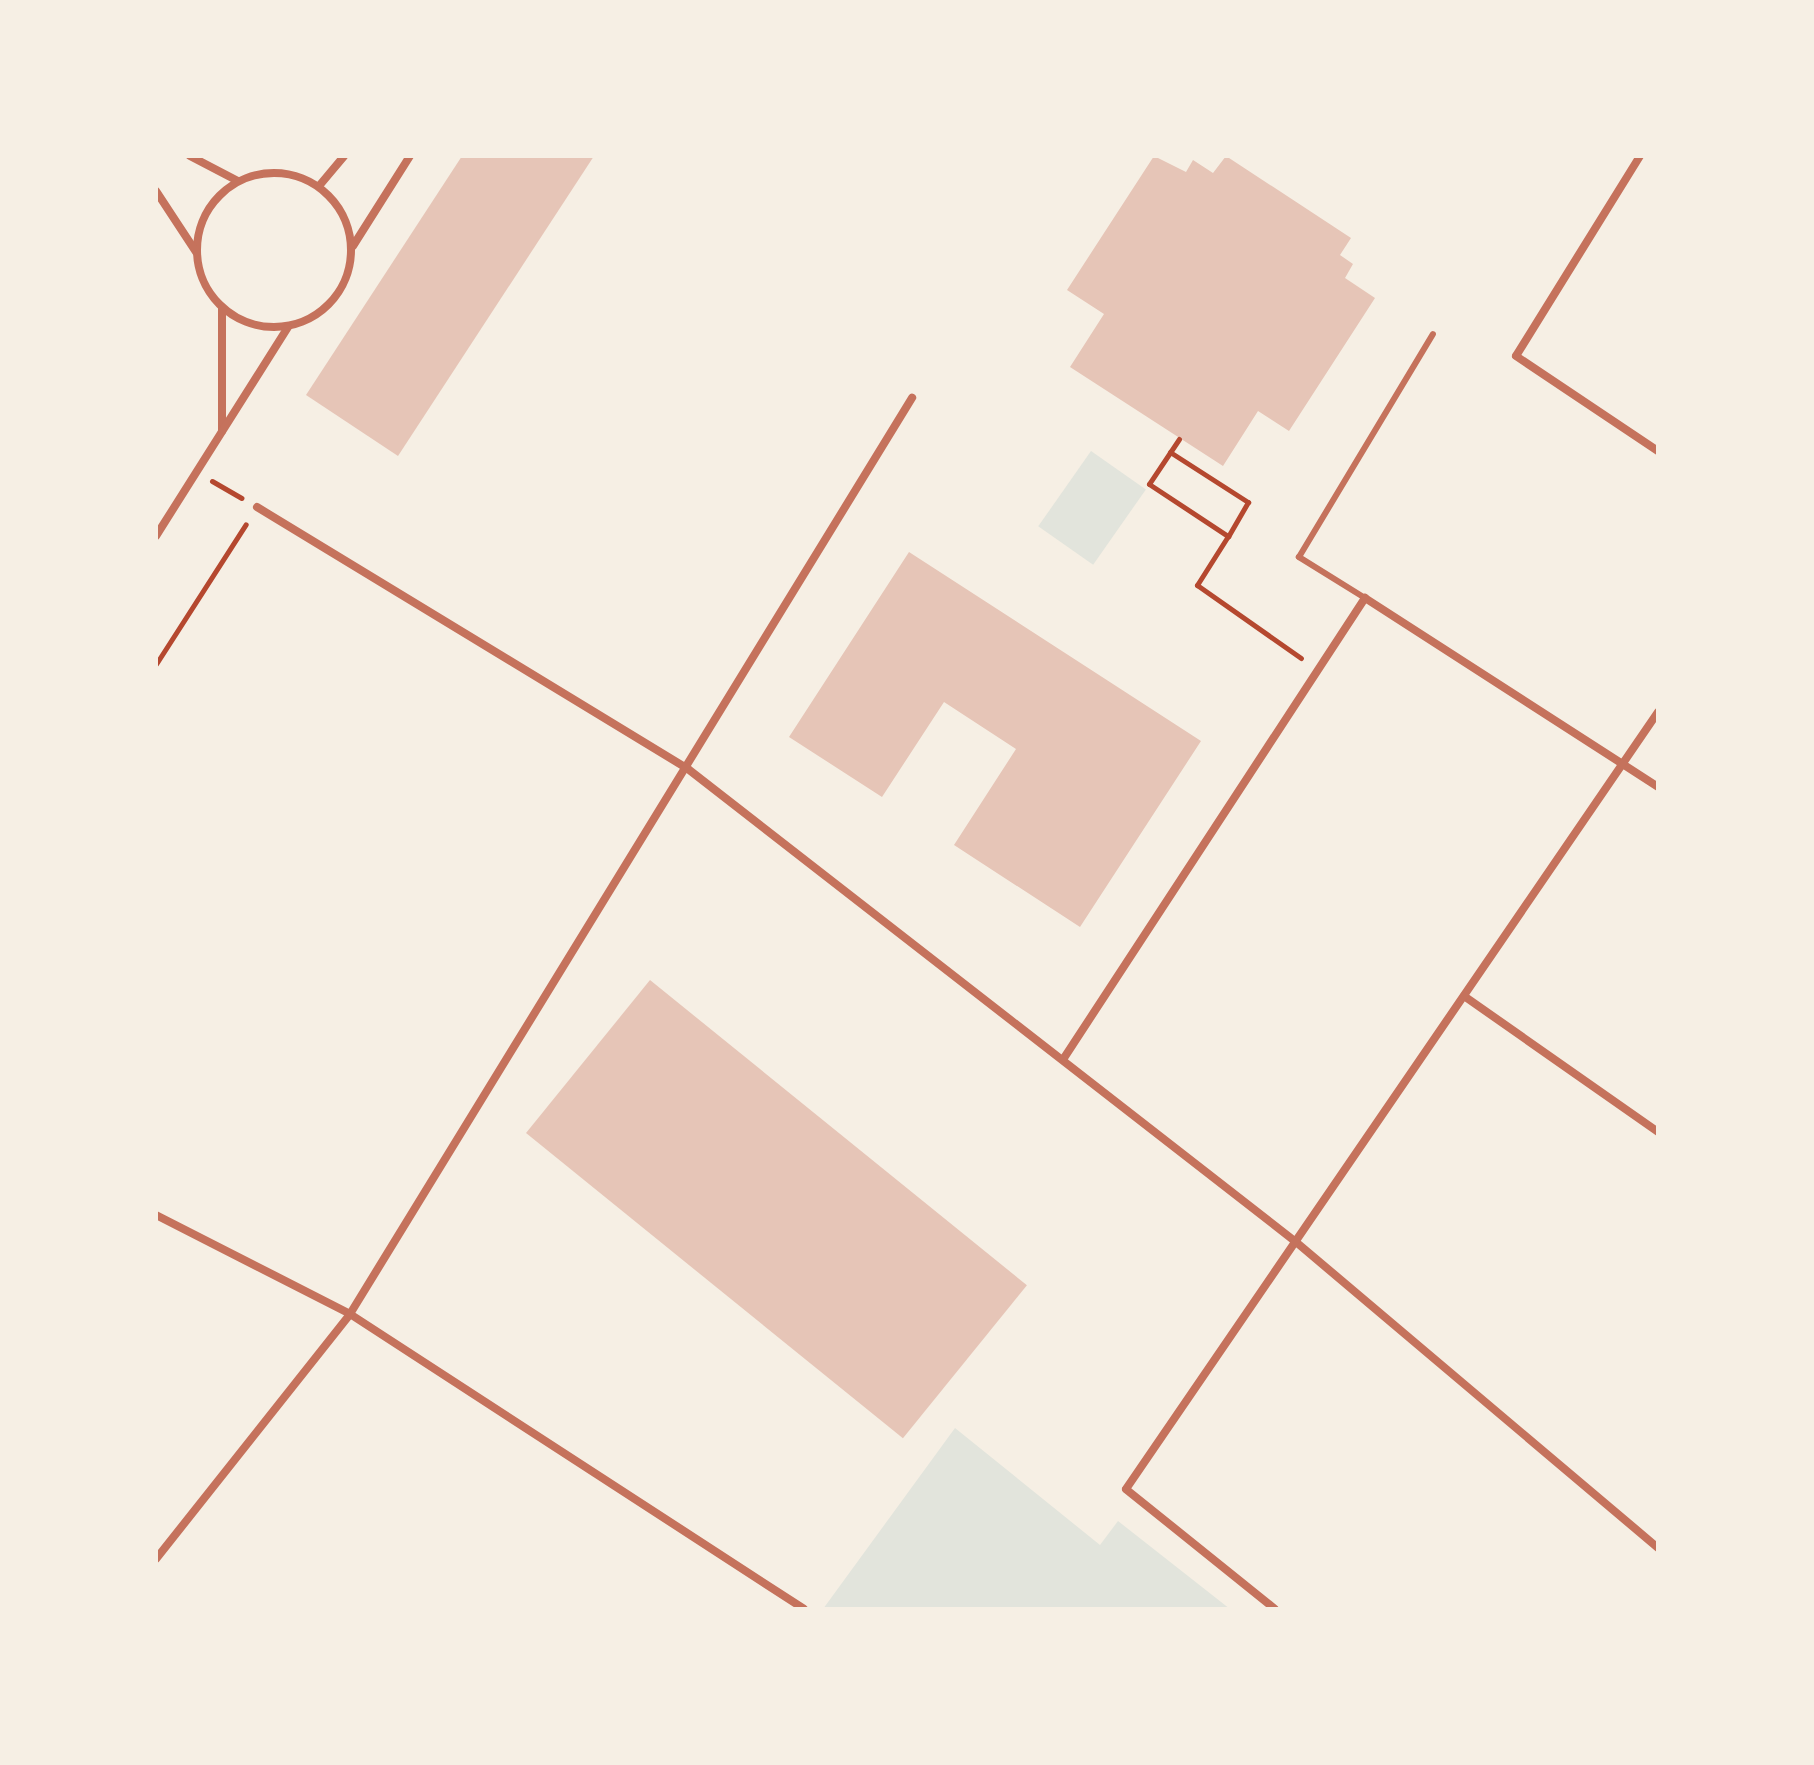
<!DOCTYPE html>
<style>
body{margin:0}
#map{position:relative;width:1814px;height:1765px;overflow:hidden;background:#f6efe4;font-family:Cabin,sans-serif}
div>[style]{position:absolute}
.green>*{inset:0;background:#e2e4dc;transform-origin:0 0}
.building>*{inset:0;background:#e6c5b7;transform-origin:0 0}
.path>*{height:5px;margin:-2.5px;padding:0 2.5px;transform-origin:2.5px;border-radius:2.5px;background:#b5482f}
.service>*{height:6px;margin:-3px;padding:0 3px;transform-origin:3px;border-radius:3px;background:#c5725c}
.minor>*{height:8px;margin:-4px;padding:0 4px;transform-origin:4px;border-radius:4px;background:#c5725c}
.minor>.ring{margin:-4px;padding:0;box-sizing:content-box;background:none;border:8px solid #c5725c;border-radius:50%}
span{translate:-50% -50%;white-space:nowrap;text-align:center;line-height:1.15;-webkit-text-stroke:6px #f6efe4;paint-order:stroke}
.frame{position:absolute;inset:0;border:158px solid #f6efe4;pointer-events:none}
</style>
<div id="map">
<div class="green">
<div style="left:1091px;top:451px;width:67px;height:92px;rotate:35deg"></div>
<div style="clip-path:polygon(955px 1428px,1100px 1545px,1118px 1521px,1230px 1609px,823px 1609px)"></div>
</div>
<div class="building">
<div style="clip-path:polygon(462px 156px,594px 156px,398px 456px,306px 395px)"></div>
<div style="clip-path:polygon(1154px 156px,1186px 172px,1193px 160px,1213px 173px,1226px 156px,1351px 238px,1340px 255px,1353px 264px,1345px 278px,1375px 298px,1289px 431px,1258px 411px,1223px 466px,1070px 367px,1104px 314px,1067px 290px)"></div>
<div style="clip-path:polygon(909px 552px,1201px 741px,1080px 927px,954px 845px,1016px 749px,944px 702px,882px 797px,789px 737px)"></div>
<div style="left:650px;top:980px;width:485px;height:197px;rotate:39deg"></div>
</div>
<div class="path">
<div style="left:1179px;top:439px;width:54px;rotate:123.7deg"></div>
<div style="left:1149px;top:484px;width:95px;rotate:33.4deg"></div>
<div style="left:1228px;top:536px;width:58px;rotate:122.3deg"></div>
<div style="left:1197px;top:585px;width:127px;rotate:35.1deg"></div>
<div style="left:1170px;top:452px;width:93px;rotate:32.7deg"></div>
<div style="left:1248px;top:502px;width:39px;rotate:120deg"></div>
<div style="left:212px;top:481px;width:34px;rotate:30deg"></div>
<div style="left:156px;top:664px;width:166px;rotate:-57.3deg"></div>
</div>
<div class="service">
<div style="left:1365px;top:598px;width:78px;rotate:-148.2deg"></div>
<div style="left:1299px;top:557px;width:260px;rotate:-59deg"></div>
</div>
<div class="minor">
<div style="left:190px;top:156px;width:54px;rotate:27.5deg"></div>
<div style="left:1640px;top:156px;width:235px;rotate:121.8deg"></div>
<div style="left:1516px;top:356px;width:171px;rotate:33.8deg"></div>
<div class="ring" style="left:197px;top:173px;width:146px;height:146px"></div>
<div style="left:319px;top:186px;width:39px;rotate:-50deg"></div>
<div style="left:156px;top:191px;width:73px;rotate:56.7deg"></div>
<div style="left:353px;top:246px;width:107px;rotate:-57.7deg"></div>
<div style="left:222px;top:308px;width:123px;rotate:90deg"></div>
<div style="left:257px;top:507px;width:504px;rotate:31.29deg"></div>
<div style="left:688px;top:769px;width:770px;rotate:37.88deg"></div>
<div style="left:1296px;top:1242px;width:474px;rotate:40.2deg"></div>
<div style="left:156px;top:536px;width:247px;rotate:-57.7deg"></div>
<div style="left:1464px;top:996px;width:237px;rotate:35deg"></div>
<div style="left:1064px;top:1058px;width:550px;rotate:-56.8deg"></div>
<div style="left:1365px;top:598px;width:349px;rotate:32.8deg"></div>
<div style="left:156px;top:1215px;width:218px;rotate:27deg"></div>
<div style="left:350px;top:1314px;width:541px;rotate:33.01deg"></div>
<div style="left:156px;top:1559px;width:313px;rotate:-51.6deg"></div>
<div style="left:350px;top:1314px;width:1075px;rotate:-58.47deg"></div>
<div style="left:1275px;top:1609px;width:191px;rotate:-141.2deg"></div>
<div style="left:1126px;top:1489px;width:942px;rotate:-55.6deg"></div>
</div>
<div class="frame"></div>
</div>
